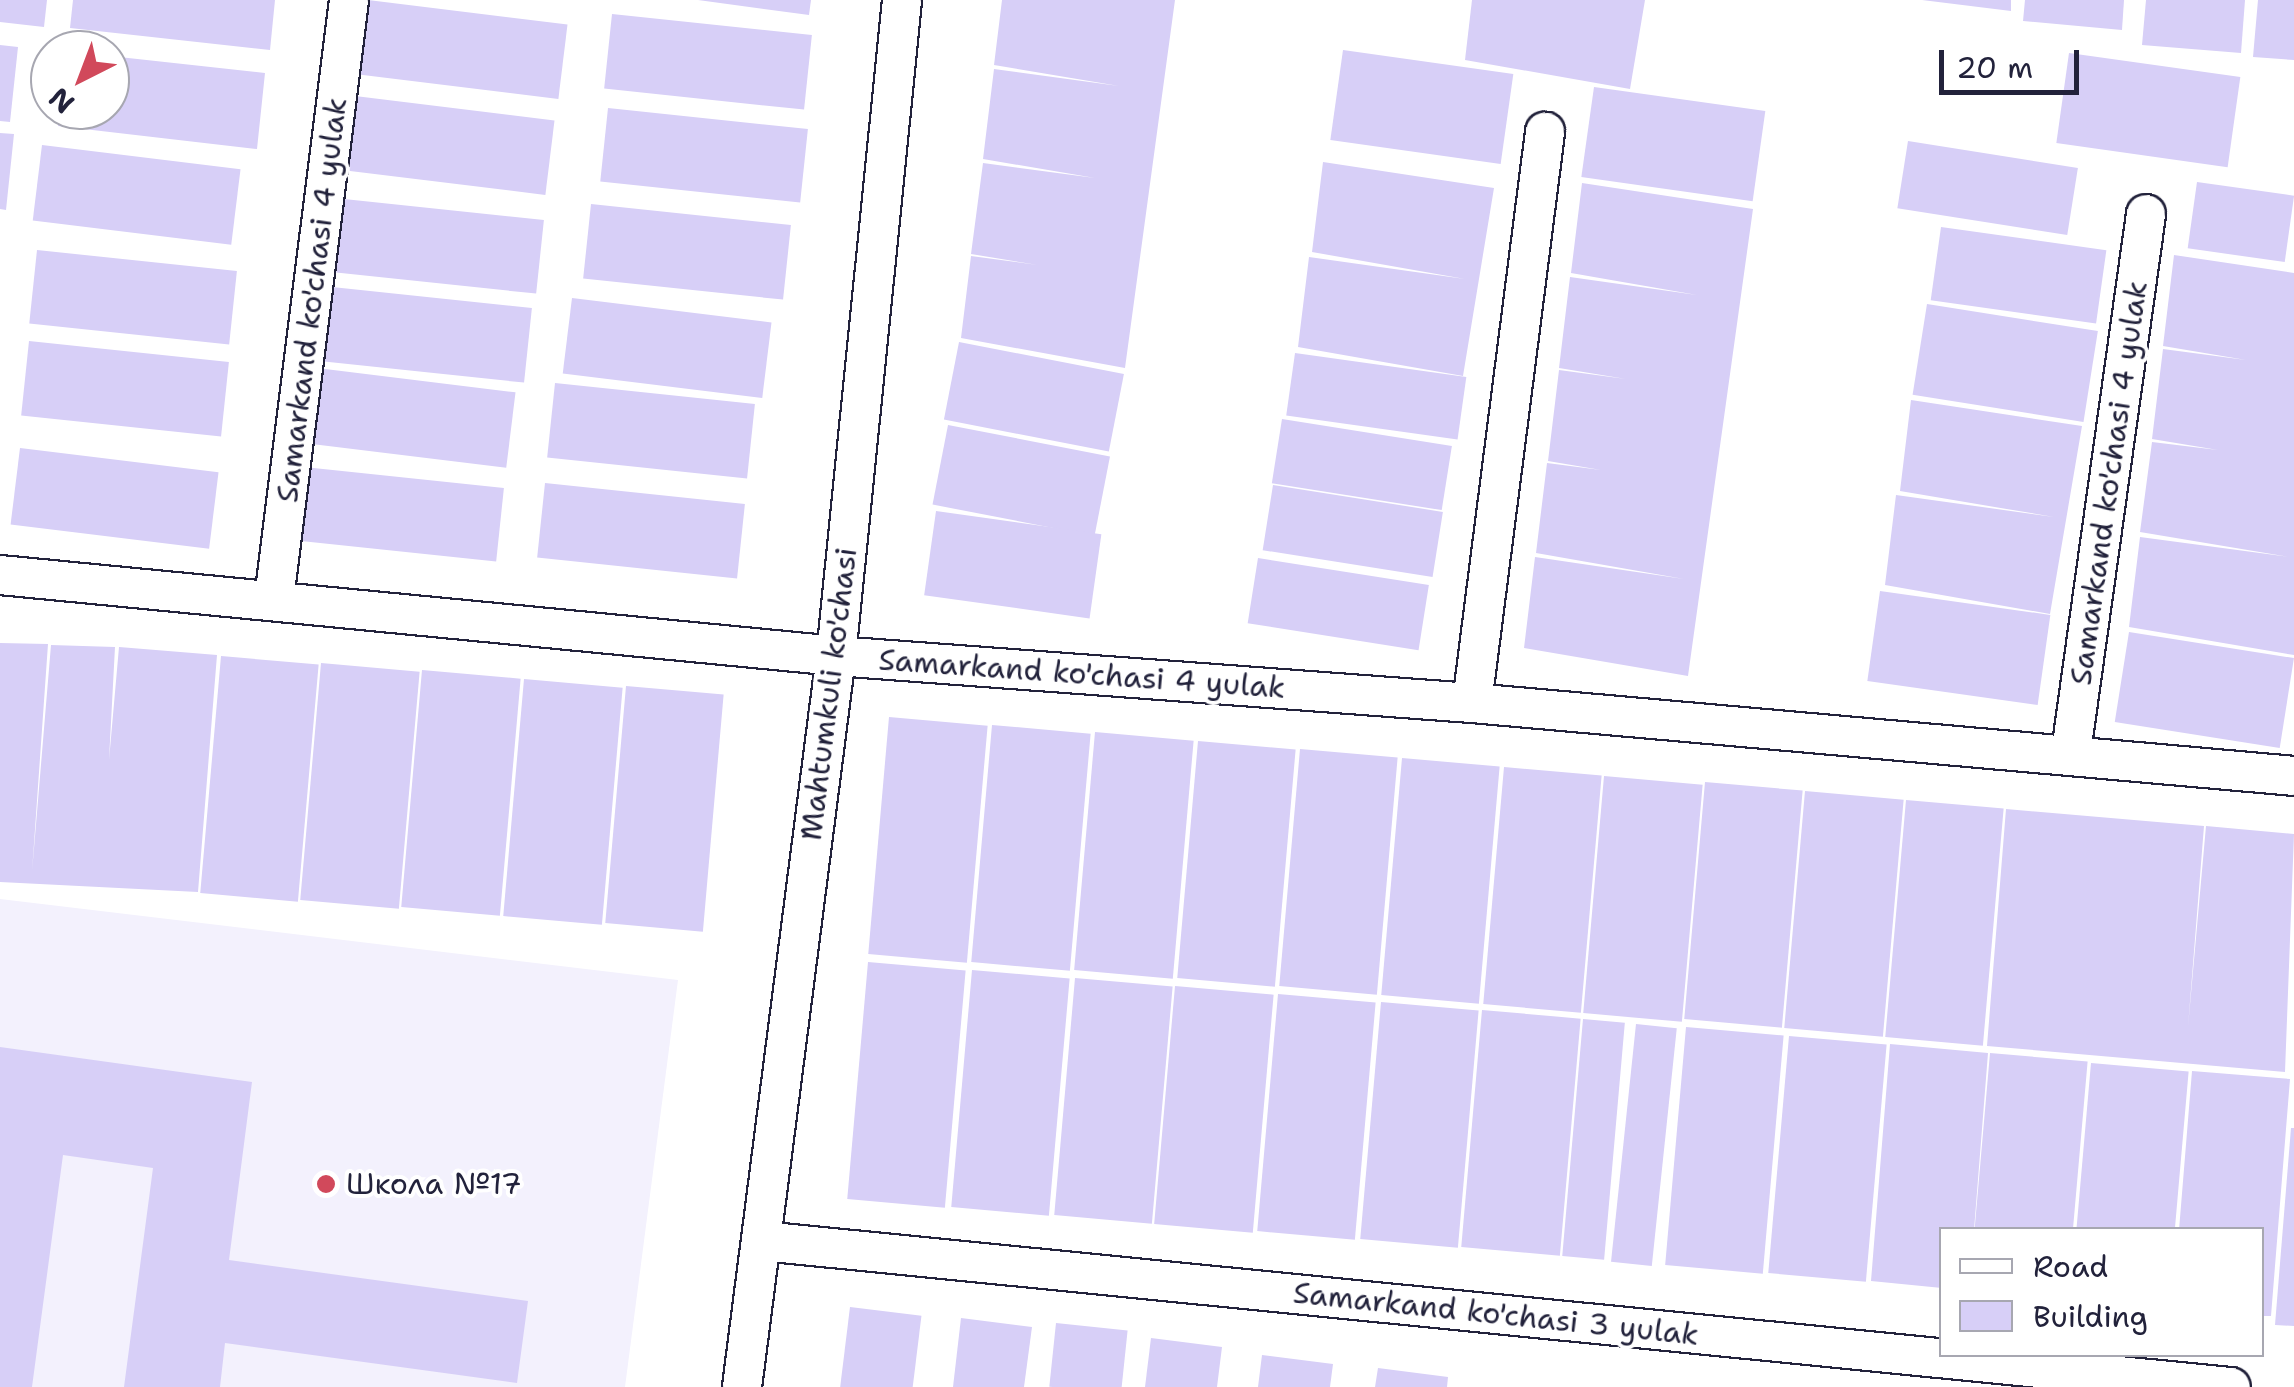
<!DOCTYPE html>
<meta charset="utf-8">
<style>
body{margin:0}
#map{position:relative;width:2294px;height:1387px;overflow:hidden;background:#fff;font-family:"Shantell Sans",sans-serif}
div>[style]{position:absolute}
.built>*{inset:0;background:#f3f1fd}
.building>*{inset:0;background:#d7cff7;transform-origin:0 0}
.roads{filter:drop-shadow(2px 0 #22223b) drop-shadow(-2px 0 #22223b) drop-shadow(0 2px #22223b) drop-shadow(0 -2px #22223b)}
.minor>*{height:38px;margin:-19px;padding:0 19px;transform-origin:19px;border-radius:19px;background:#fff}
.dots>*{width:28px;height:28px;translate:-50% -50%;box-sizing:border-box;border:5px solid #fff;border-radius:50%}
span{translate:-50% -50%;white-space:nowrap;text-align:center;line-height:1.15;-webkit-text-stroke:8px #fff;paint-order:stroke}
.street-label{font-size:30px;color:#22223b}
.poi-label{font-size:30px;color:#22223b}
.left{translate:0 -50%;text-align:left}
.legend{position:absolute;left:1939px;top:1227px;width:325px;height:130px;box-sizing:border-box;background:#fff;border:2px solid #a7a7b1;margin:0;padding:12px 18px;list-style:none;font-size:30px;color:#22223b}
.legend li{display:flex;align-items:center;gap:20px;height:50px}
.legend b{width:50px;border:2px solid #a7a7b1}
.north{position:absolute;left:30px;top:30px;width:100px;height:100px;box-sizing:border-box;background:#fff;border:2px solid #a7a7b1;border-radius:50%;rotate:222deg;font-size:28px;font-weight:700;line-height:40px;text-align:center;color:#22223b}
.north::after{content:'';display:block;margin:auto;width:35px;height:45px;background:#d1495b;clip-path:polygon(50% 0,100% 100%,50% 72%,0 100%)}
.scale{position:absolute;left:1939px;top:50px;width:140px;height:45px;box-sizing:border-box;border:5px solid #22223b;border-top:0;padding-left:12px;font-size:30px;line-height:35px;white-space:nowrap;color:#22223b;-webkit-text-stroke:8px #fff;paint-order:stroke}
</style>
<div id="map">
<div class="built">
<div style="clip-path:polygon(0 899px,678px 980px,625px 1387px,0 1387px)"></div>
</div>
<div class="building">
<div style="clip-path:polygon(0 0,47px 0,44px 27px,0 22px)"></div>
<div style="clip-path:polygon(73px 0,275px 0,270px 50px,70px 28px)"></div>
<div style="left:368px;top:0;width:201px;height:75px;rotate:7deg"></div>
<div style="clip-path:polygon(698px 0,811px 0,809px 15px)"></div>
<div style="clip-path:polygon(1002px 0,1175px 0,1125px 368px,961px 338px,971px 256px,1038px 265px,971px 254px,983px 163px,1095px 178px,983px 159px,994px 69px,1119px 86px,994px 65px)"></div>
<div style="clip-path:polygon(1472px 0,1645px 0,1630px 89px,1465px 60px)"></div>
<div style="clip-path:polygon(1922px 0,2011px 0,2011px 11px)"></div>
<div style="clip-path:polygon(2025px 0,2124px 0,2122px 30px,2023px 21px)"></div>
<div style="clip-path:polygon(2146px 0,2245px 0,2241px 53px,2142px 45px)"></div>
<div style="clip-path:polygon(2258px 0,2294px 0,2294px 60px,2253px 57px)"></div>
<div style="left:612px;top:14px;width:201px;height:75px;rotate:6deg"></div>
<div style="clip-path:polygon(0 45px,18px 47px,10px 122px,0 121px)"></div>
<div style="left:1343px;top:50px;width:172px;height:91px;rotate:8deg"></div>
<div style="left:2069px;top:53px;width:173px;height:91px;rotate:8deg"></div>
<div style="clip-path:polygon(110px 56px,265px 73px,257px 149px,58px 126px,59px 110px,110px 110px)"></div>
<div style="left:1594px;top:87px;width:173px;height:91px;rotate:8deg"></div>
<div style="left:355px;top:96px;width:201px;height:75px;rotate:7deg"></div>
<div style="left:608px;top:108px;width:201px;height:74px;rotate:6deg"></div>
<div style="clip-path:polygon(0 133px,14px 134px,6px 210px,0 209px)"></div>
<div style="left:1908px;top:141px;width:172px;height:68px;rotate:9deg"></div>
<div style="left:42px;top:145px;width:200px;height:76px;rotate:7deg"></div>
<div style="clip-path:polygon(1323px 162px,1494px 188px,1463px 376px,1298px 347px,1309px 257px,1465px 279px,1312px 252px)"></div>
<div style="left:2197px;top:182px;width:98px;height:67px;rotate:8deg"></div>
<div style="clip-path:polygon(1582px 183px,1753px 209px,1688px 676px,1524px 648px,1535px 557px,1684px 579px,1536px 553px,1547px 463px,1601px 470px,1548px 461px,1559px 370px,1626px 379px,1559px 368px,1570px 277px,1697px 295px,1571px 273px)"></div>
<div style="left:344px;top:199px;width:201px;height:74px;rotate:6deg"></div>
<div style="left:591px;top:204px;width:201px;height:75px;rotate:6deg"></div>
<div style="left:1941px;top:227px;width:167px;height:74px;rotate:8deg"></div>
<div style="left:37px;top:250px;width:201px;height:74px;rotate:6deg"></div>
<div style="clip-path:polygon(2174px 255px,2294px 273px,2294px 655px,2129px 627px,2140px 537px,2289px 557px,2140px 532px,2152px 442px,2218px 450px,2152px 439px,2163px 349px,2246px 360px,2163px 346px)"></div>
<div style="left:332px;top:287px;width:201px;height:75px;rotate:6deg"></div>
<div style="left:572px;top:298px;width:201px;height:76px;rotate:7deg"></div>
<div style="left:1927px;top:304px;width:173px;height:92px;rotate:9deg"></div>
<div style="left:29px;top:341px;width:201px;height:75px;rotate:6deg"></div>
<div style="left:959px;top:342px;width:168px;height:79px;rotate:11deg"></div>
<div style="left:1295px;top:353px;width:173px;height:63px;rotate:8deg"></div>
<div style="left:317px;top:368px;width:200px;height:76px;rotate:7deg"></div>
<div style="left:555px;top:383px;width:201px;height:75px;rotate:6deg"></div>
<div style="clip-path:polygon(1911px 400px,2082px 426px,2050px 614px,1885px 585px,1896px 495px,2054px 517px,1900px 491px)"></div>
<div style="left:1282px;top:419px;width:172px;height:65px;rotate:9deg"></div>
<div style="left:948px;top:425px;width:165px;height:81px;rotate:11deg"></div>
<div style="left:20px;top:448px;width:200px;height:77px;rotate:7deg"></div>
<div style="left:304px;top:467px;width:201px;height:74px;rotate:6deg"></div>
<div style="left:545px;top:483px;width:201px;height:75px;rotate:6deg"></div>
<div style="left:1273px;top:485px;width:172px;height:66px;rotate:9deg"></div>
<div style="left:936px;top:511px;width:167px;height:85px;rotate:8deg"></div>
<div style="left:1258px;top:558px;width:173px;height:66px;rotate:9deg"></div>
<div style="left:1880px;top:591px;width:172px;height:91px;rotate:8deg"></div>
<div style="left:2129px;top:632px;width:167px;height:91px;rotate:9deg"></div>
<div style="clip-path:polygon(0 643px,48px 644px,32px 872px,51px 645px,115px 647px,109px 760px,119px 647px,217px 655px,198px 892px,0 882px)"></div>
<div style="left:221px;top:656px;width:98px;height:238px;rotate:5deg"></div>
<div style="left:321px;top:663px;width:99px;height:238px;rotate:5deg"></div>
<div style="left:422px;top:670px;width:99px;height:238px;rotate:5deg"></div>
<div style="left:524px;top:679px;width:99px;height:238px;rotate:5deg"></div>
<div style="left:626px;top:686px;width:98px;height:238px;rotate:5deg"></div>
<div style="left:889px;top:717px;width:99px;height:238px;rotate:5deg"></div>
<div style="left:992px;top:725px;width:99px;height:238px;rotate:5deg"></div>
<div style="left:1095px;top:732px;width:99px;height:239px;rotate:5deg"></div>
<div style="left:1198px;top:741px;width:98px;height:238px;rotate:5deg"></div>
<div style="left:1300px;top:749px;width:98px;height:238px;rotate:5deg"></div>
<div style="left:1402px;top:758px;width:98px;height:238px;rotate:5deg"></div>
<div style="left:1504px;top:767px;width:98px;height:238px;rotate:5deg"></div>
<div style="left:1604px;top:776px;width:99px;height:238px;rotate:5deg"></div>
<div style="left:1705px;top:782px;width:98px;height:238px;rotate:5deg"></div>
<div style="left:1805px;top:791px;width:99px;height:238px;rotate:5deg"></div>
<div style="left:1906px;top:800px;width:98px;height:238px;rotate:5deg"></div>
<div style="clip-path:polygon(2006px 809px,2204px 826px,2188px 1027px,2206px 826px,2294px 834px,2285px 1072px,1987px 1046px)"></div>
<div style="left:868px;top:962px;width:98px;height:238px;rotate:5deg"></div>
<div style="left:972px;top:970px;width:98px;height:238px;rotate:5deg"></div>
<div style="left:1075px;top:978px;width:98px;height:238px;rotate:5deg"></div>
<div style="left:1175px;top:986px;width:99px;height:239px;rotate:5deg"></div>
<div style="left:1278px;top:994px;width:98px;height:238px;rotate:5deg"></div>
<div style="left:1381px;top:1002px;width:98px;height:238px;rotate:5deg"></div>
<div style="left:1482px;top:1010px;width:99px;height:238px;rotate:5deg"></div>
<div style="left:1583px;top:1019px;width:42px;height:238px;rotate:5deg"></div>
<div style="left:1636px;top:1024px;width:41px;height:239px;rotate:6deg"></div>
<div style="left:1686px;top:1027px;width:98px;height:239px;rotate:5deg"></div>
<div style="left:1789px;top:1036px;width:98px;height:238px;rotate:5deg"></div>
<div style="clip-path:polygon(1890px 1044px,1988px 1053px,1974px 1230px,1942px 1230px,1942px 1288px,1871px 1281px)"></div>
<div style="clip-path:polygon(0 1047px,252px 1082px,229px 1260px,528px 1301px,517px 1383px,225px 1343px,220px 1387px,124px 1387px,153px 1168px,63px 1155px,32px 1387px,0 1387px)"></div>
<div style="left:1990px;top:1053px;width:98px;height:178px;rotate:5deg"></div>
<div style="left:2091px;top:1063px;width:98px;height:168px;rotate:5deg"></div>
<div style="clip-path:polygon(2192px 1071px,2290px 1079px,2271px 1316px,2262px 1316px,2262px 1230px,2179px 1230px)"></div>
<div style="clip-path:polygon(2291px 1128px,2294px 1128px,2294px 1326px,2275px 1325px)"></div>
<div style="left:850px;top:1307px;width:72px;height:81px;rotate:7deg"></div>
<div style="clip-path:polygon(961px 1318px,1032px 1327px,1024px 1387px,953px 1387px)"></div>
<div style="left:1056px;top:1323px;width:72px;height:64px;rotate:6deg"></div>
<div style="clip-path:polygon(1151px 1338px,1222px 1347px,1217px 1387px,1145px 1387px)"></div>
<div style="clip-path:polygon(1262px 1355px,1333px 1364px,1330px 1387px,1258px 1387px)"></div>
<div style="clip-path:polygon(1378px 1368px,1448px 1377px,1447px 1387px,1375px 1387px)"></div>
</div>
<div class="roads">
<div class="minor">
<div style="left:0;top:575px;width:840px;rotate:5.53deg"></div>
<div style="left:836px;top:656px;width:638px;rotate:4.23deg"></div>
<div style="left:1472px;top:703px;width:825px;rotate:5.07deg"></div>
<div style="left:274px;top:599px;width:604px;rotate:-82.86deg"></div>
<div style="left:1472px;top:703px;width:576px;rotate:-82.71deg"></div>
<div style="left:2071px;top:752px;width:543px;rotate:-82.06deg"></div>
<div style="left:762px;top:1241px;width:1476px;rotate:5.68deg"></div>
<div style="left:742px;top:1387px;width:737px;rotate:-82.67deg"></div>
<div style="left:836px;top:656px;width:659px;rotate:-84.25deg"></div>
</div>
</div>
<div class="dots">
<div style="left:326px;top:1184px;background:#d1495b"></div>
</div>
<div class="street-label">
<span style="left:312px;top:300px;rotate:-83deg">Samarkand ko'chasi 4 yulak</span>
<span style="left:2109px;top:483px;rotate:-82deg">Samarkand ko'chasi 4 yulak</span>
<span style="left:1082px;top:674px;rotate:4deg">Samarkand ko'chasi 4 yulak</span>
<span style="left:829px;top:694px;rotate:-83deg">Mahtumkuli ko'chasi</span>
<span style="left:1496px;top:1314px;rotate:6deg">Samarkand ko'chasi 3 yulak</span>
</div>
<div class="poi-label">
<span class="left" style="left:346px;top:1184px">Школа №17</span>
</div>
<ul class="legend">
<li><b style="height:12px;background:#fff"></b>Road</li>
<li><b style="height:28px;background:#d7cff7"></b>Building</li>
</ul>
<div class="north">N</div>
<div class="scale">20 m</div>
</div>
